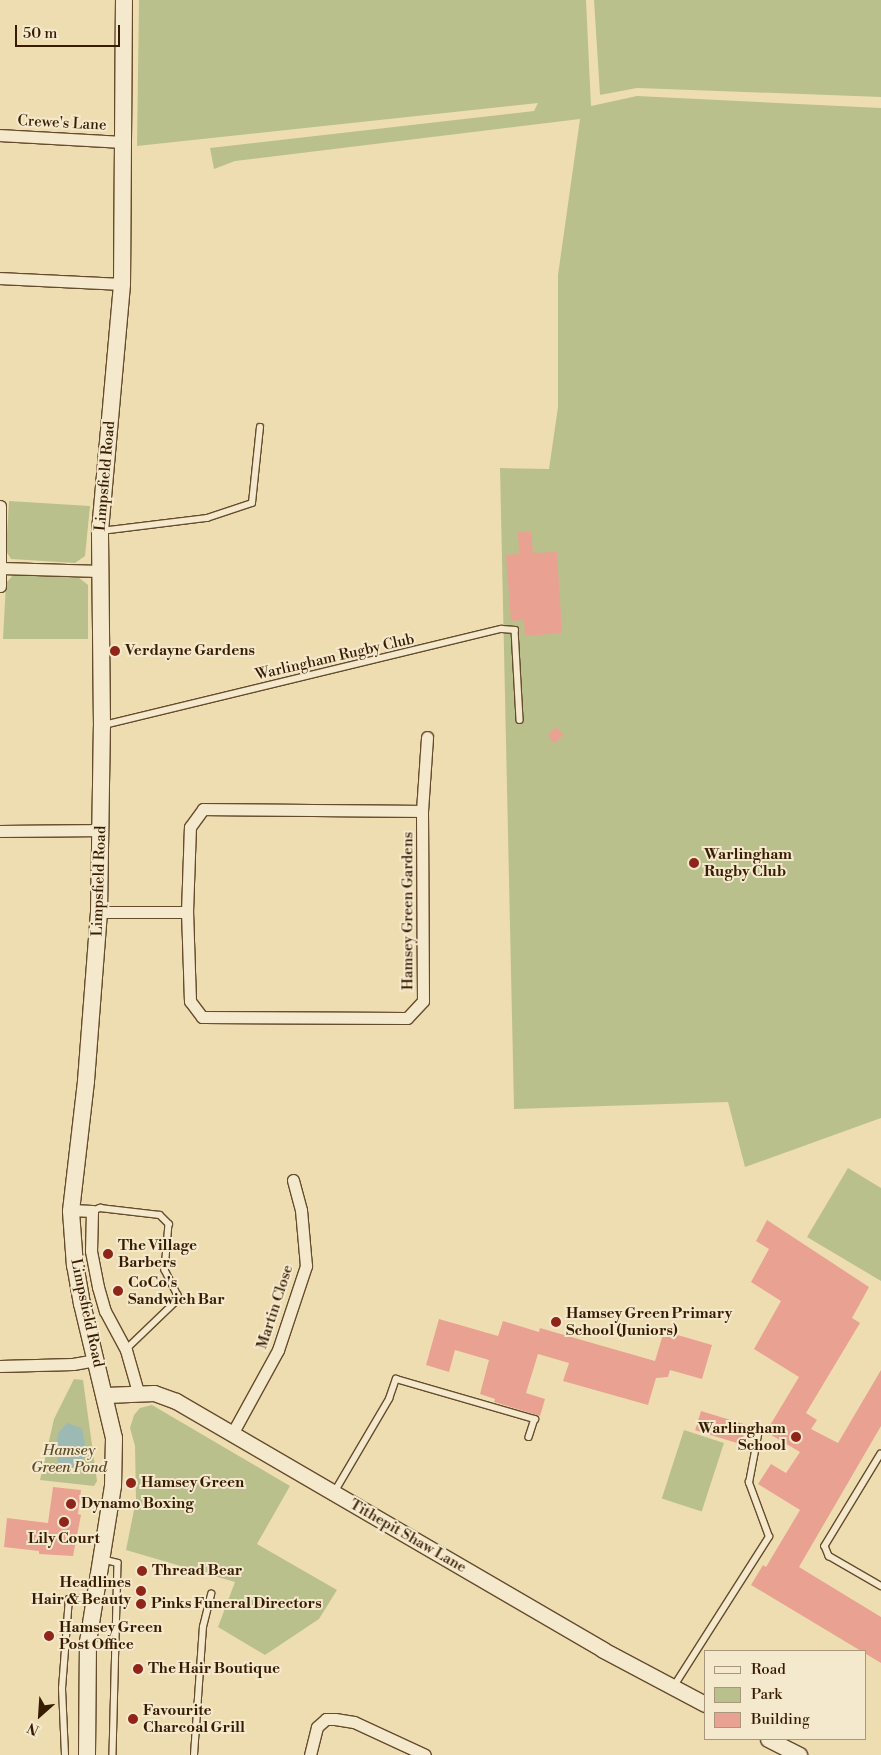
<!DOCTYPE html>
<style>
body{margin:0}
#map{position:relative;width:881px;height:1755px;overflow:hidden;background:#efddb2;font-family:"Libre Bodoni",serif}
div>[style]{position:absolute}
.green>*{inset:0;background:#bac08c;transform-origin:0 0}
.water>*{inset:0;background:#9cbab3}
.building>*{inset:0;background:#e9a292;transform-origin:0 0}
.roads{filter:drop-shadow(1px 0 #654c2c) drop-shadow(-1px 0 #654c2c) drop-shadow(0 1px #654c2c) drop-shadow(0 -1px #654c2c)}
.service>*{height:5.5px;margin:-2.75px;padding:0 2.75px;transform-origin:2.75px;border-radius:2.75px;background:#f5e9cd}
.minor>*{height:11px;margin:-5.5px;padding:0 5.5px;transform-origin:5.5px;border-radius:5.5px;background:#f5e9cd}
.tertiary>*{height:15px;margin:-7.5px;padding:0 7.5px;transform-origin:7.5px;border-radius:7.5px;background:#f5e9cd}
.secondary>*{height:16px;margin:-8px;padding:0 8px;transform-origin:8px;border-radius:8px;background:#f5e9cd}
.dots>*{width:14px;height:14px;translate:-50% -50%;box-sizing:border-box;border:2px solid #f5e9cd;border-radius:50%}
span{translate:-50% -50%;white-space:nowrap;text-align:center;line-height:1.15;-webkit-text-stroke:4px #f5e9cd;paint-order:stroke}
.street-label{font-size:15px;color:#371c00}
.poi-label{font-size:15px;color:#371c00;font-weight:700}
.left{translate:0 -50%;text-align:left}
.right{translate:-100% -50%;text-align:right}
.park-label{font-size:15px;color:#5e4d2a;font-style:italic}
.legend{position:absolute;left:704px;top:1650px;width:162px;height:90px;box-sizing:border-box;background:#f5e9cd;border:1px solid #a9977b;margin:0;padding:6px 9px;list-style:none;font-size:15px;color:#371c00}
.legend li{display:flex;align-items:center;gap:10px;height:25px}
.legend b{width:25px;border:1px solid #a9977b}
.north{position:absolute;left:15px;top:1690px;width:50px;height:50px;-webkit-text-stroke:4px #f5e9cd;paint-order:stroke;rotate:206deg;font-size:14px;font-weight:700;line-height:20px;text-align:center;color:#371c00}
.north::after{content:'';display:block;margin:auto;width:18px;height:22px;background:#371c00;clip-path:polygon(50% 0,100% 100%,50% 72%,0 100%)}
.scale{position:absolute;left:15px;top:25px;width:105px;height:22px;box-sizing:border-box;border:2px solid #371c00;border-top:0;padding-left:6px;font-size:15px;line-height:18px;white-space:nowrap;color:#371c00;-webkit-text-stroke:4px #f5e9cd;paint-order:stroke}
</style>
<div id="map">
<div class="green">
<div style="clip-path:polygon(139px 0,586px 0,591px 106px,637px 96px,881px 108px,881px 1118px,745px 1167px,728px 1102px,514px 1109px,500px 468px,549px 469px,558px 407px,558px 275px,580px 119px,235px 161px,214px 169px,210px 148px,534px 111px,538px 103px,137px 146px)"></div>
<div style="clip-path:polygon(594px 0,881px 0,881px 97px,637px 88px,600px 95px)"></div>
<div style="clip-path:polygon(9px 501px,90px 506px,85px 556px,75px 563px,11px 559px,6px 551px)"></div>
<div style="clip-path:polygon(14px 574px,78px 577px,88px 585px,88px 639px,3px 639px,6px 583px)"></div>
<div style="clip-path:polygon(848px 1168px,881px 1188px,881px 1281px,807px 1237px)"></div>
<div style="clip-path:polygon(74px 1379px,83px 1380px,97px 1481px,94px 1486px,40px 1480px,54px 1419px)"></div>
<div style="clip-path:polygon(152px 1405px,290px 1486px,257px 1544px,337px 1590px,319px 1619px,265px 1655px,218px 1627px,235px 1582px,126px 1550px,136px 1500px,135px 1446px,130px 1428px,134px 1415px,140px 1408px)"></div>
<div style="left:684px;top:1430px;width:42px;height:72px;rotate:18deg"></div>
</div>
<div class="water">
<div style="clip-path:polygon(67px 1423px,82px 1428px,86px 1450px,82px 1466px,72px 1473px,58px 1464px,56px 1449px,58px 1433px)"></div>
</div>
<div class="building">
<div style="clip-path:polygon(518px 532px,531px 532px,533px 553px,557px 552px,562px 633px,525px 636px,524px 620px,511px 621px,506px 555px,519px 554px)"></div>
<div style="left:556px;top:727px;width:11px;height:12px;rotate:45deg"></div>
<div style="clip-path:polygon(767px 1220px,869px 1287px,852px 1318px,860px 1323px,806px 1413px,817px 1420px,811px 1429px,838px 1443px,881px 1370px,881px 1426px,799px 1567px,881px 1617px,881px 1663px,751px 1585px,763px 1565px,766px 1567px,800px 1510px,758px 1484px,771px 1464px,786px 1473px,800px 1452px,766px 1432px,799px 1377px,754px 1349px,781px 1301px,751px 1282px,769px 1249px,756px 1241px)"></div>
<div style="clip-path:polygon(439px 1319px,498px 1336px,503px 1321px,539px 1332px,540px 1328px,655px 1361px,664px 1331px,712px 1345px,702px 1379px,670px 1370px,668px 1377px,656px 1378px,648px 1405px,563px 1381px,569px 1363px,538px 1354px,526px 1393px,545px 1399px,540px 1416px,494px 1402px,495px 1399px,480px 1394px,489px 1360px,455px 1350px,449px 1372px,426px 1365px)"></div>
<div style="left:701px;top:1411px;width:48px;height:20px;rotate:17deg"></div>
<div style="clip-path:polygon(53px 1487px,81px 1490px,78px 1514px,81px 1515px,73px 1556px,39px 1554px,39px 1551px,4px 1547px,7px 1518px,48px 1523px)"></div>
</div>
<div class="roads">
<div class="service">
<div style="left:101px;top:531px;width:107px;rotate:-7deg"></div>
<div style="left:207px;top:518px;width:47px;rotate:-18.4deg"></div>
<div style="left:252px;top:503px;width:76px;rotate:-84deg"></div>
<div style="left:104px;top:725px;width:409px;rotate:-13.6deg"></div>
<div style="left:502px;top:629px;width:13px;rotate:4deg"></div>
<div style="left:515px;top:630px;width:90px;rotate:86.8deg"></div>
<div style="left:92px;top:1211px;width:9px;rotate:-21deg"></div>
<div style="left:100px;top:1208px;width:60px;rotate:6.7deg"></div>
<div style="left:160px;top:1215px;width:13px;rotate:45deg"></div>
<div style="left:169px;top:1224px;width:46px;rotate:95deg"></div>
<div style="left:165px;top:1270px;width:28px;rotate:63deg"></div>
<div style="left:178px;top:1295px;width:6px;rotate:99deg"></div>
<div style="left:177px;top:1301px;width:71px;rotate:136.1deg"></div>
<div style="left:881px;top:1454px;width:108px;rotate:121.3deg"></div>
<div style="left:825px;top:1546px;width:11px;rotate:68deg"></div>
<div style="left:829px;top:1556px;width:60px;rotate:30deg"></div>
<div style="left:335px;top:1491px;width:107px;rotate:-59.6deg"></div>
<div style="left:389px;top:1399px;width:21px;rotate:-71deg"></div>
<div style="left:396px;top:1379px;width:145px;rotate:16.1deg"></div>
<div style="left:535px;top:1419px;width:19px;rotate:108deg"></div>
<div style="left:102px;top:1559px;width:16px;rotate:14deg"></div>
<div style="left:118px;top:1563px;width:192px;rotate:91.5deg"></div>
<div style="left:674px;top:1686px;width:177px;rotate:-57.5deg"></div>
<div style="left:769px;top:1537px;width:58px;rotate:-110.3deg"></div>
<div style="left:749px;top:1483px;width:54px;rotate:-79.3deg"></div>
<div style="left:65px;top:1755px;width:66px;rotate:-92.6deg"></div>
<div style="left:62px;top:1689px;width:90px;rotate:-85.6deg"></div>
<div style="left:69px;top:1599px;width:25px;rotate:-5deg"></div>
<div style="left:194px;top:1755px;width:128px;rotate:-86deg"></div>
<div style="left:203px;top:1627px;width:34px;rotate:-76deg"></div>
</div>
<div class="minor">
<div style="left:0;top:135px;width:122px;rotate:3.3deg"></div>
<div style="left:0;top:278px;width:122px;rotate:2.8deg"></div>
<div style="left:0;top:506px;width:80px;rotate:90deg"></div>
<div style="left:1px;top:568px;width:99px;rotate:1.7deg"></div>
<div style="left:422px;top:811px;width:74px;rotate:-86.1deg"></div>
<div style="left:0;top:831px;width:101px;rotate:-0.6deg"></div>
<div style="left:99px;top:912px;width:88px"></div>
<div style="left:187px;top:912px;width:85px;rotate:-88deg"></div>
<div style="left:190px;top:827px;width:22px;rotate:-54deg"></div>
<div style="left:203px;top:809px;width:219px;rotate:0.5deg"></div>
<div style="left:422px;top:811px;width:190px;rotate:89.7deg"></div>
<div style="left:423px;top:1001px;width:23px;rotate:133deg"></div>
<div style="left:407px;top:1018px;width:205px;rotate:-179.7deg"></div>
<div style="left:202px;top:1017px;width:20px;rotate:-127deg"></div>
<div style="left:190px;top:1001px;width:89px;rotate:-91.9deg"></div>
<div style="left:71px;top:1210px;width:21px;rotate:3deg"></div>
<div style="left:92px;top:1211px;width:40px;rotate:91.4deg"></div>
<div style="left:91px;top:1251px;width:37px;rotate:79deg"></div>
<div style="left:98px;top:1287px;width:25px;rotate:74deg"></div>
<div style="left:105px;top:1311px;width:44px;rotate:61.7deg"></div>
<div style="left:126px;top:1350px;width:44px;rotate:74.1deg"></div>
<div style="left:0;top:1366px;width:73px;rotate:-1.6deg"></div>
<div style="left:73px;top:1364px;width:23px;rotate:-10deg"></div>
<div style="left:232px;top:1434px;width:96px;rotate:-61.3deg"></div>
<div style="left:278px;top:1350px;width:89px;rotate:-71.6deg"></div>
<div style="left:306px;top:1266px;width:56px;rotate:-95.1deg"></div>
<div style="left:301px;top:1210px;width:31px;rotate:-105deg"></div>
<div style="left:310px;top:1755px;width:29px;rotate:-76deg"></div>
<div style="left:317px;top:1727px;width:12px;rotate:-42deg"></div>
<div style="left:326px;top:1719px;width:9px"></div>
<div style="left:335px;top:1719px;width:19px;rotate:9deg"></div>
<div style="left:354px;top:1722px;width:78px;rotate:24.9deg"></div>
</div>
<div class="tertiary">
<div style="left:106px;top:1395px;width:48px;rotate:-2.4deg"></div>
<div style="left:154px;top:1393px;width:23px;rotate:20deg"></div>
<div style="left:176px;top:1401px;width:494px;rotate:30.2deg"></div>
<div style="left:603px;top:1650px;width:115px;rotate:27.9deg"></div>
<div style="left:768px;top:1739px;width:35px;rotate:27deg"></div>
</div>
<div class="secondary">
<div style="left:87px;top:1755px;width:113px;rotate:-89.5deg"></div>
<div style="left:88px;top:1642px;width:158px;rotate:-80.9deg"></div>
<div style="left:113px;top:1486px;width:48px;rotate:-88.8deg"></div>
<div style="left:114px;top:1438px;width:138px;rotate:-103.4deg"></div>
<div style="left:82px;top:1304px;width:39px;rotate:-100deg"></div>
<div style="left:75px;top:1266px;width:55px;rotate:-94.2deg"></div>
<div style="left:71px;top:1211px;width:131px;rotate:-83.4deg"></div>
<div style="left:86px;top:1081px;width:169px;rotate:-85.6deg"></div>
<div style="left:99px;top:912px;width:186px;rotate:-89.1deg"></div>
<div style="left:102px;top:726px;width:195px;rotate:-90.6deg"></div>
<div style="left:100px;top:531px;width:248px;rotate:-84.9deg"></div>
<div style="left:122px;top:284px;width:284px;rotate:-89.6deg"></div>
</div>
</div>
<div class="dots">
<div style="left:115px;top:651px;background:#8f2418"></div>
<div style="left:694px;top:863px;background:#8f2418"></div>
<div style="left:108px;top:1254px;background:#8f2418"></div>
<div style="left:118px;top:1291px;background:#8f2418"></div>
<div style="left:556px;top:1322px;background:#8f2418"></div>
<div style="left:796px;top:1437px;background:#8f2418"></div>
<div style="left:131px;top:1483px;background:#8f2418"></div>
<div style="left:71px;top:1504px;background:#8f2418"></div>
<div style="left:64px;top:1522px;background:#8f2418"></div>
<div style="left:142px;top:1571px;background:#8f2418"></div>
<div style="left:141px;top:1591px;background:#8f2418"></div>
<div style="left:141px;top:1604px;background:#8f2418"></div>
<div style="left:49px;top:1636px;background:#8f2418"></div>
<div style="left:138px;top:1669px;background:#8f2418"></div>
<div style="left:133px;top:1719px;background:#8f2418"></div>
</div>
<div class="street-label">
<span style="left:62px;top:123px;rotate:3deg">Crewe's Lane</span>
<span style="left:105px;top:476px;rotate:-85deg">Limpsfield Road</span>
<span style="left:335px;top:657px;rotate:-13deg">Warlingham Rugby Club</span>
<span style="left:99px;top:881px;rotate:-88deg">Limpsfield Road</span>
<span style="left:408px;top:911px;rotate:-90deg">Hamsey Green Gardens</span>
<span style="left:275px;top:1307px;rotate:-72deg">Martin Close</span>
<span style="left:87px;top:1313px;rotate:78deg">Limpsfield Road</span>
<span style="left:408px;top:1536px;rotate:30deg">Tithepit Shaw Lane</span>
</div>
<div class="poi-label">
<span class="left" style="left:125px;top:651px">Verdayne Gardens</span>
<span class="left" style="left:704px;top:863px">Warlingham<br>Rugby Club</span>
<span class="left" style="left:118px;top:1254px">The Village<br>Barbers</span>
<span class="left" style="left:128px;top:1291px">CoCo's<br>Sandwich Bar</span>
<span class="left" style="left:566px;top:1322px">Hamsey Green Primary<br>School (Juniors)</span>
<span class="right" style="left:786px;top:1437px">Warlingham<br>School</span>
<span class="left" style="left:141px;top:1483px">Hamsey Green</span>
<span class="left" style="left:81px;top:1504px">Dynamo Boxing</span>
<span style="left:64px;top:1539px">Lily Court</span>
<span class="left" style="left:152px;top:1571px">Thread Bear</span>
<span class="right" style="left:131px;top:1591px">Headlines<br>Hair &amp; Beauty</span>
<span class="left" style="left:151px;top:1604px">Pinks Funeral Directors</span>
<span class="left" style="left:59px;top:1636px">Hamsey Green<br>Post Office</span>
<span class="left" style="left:148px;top:1669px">The Hair Boutique</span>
<span class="left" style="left:143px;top:1719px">Favourite<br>Charcoal Grill</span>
</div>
<div class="park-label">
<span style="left:69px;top:1459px">Hamsey<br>Green Pond</span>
</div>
<ul class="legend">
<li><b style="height:6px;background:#f5e9cd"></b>Road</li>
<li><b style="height:14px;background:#bac08c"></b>Park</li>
<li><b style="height:14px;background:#e9a292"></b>Building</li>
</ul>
<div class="north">N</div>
<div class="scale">50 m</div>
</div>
